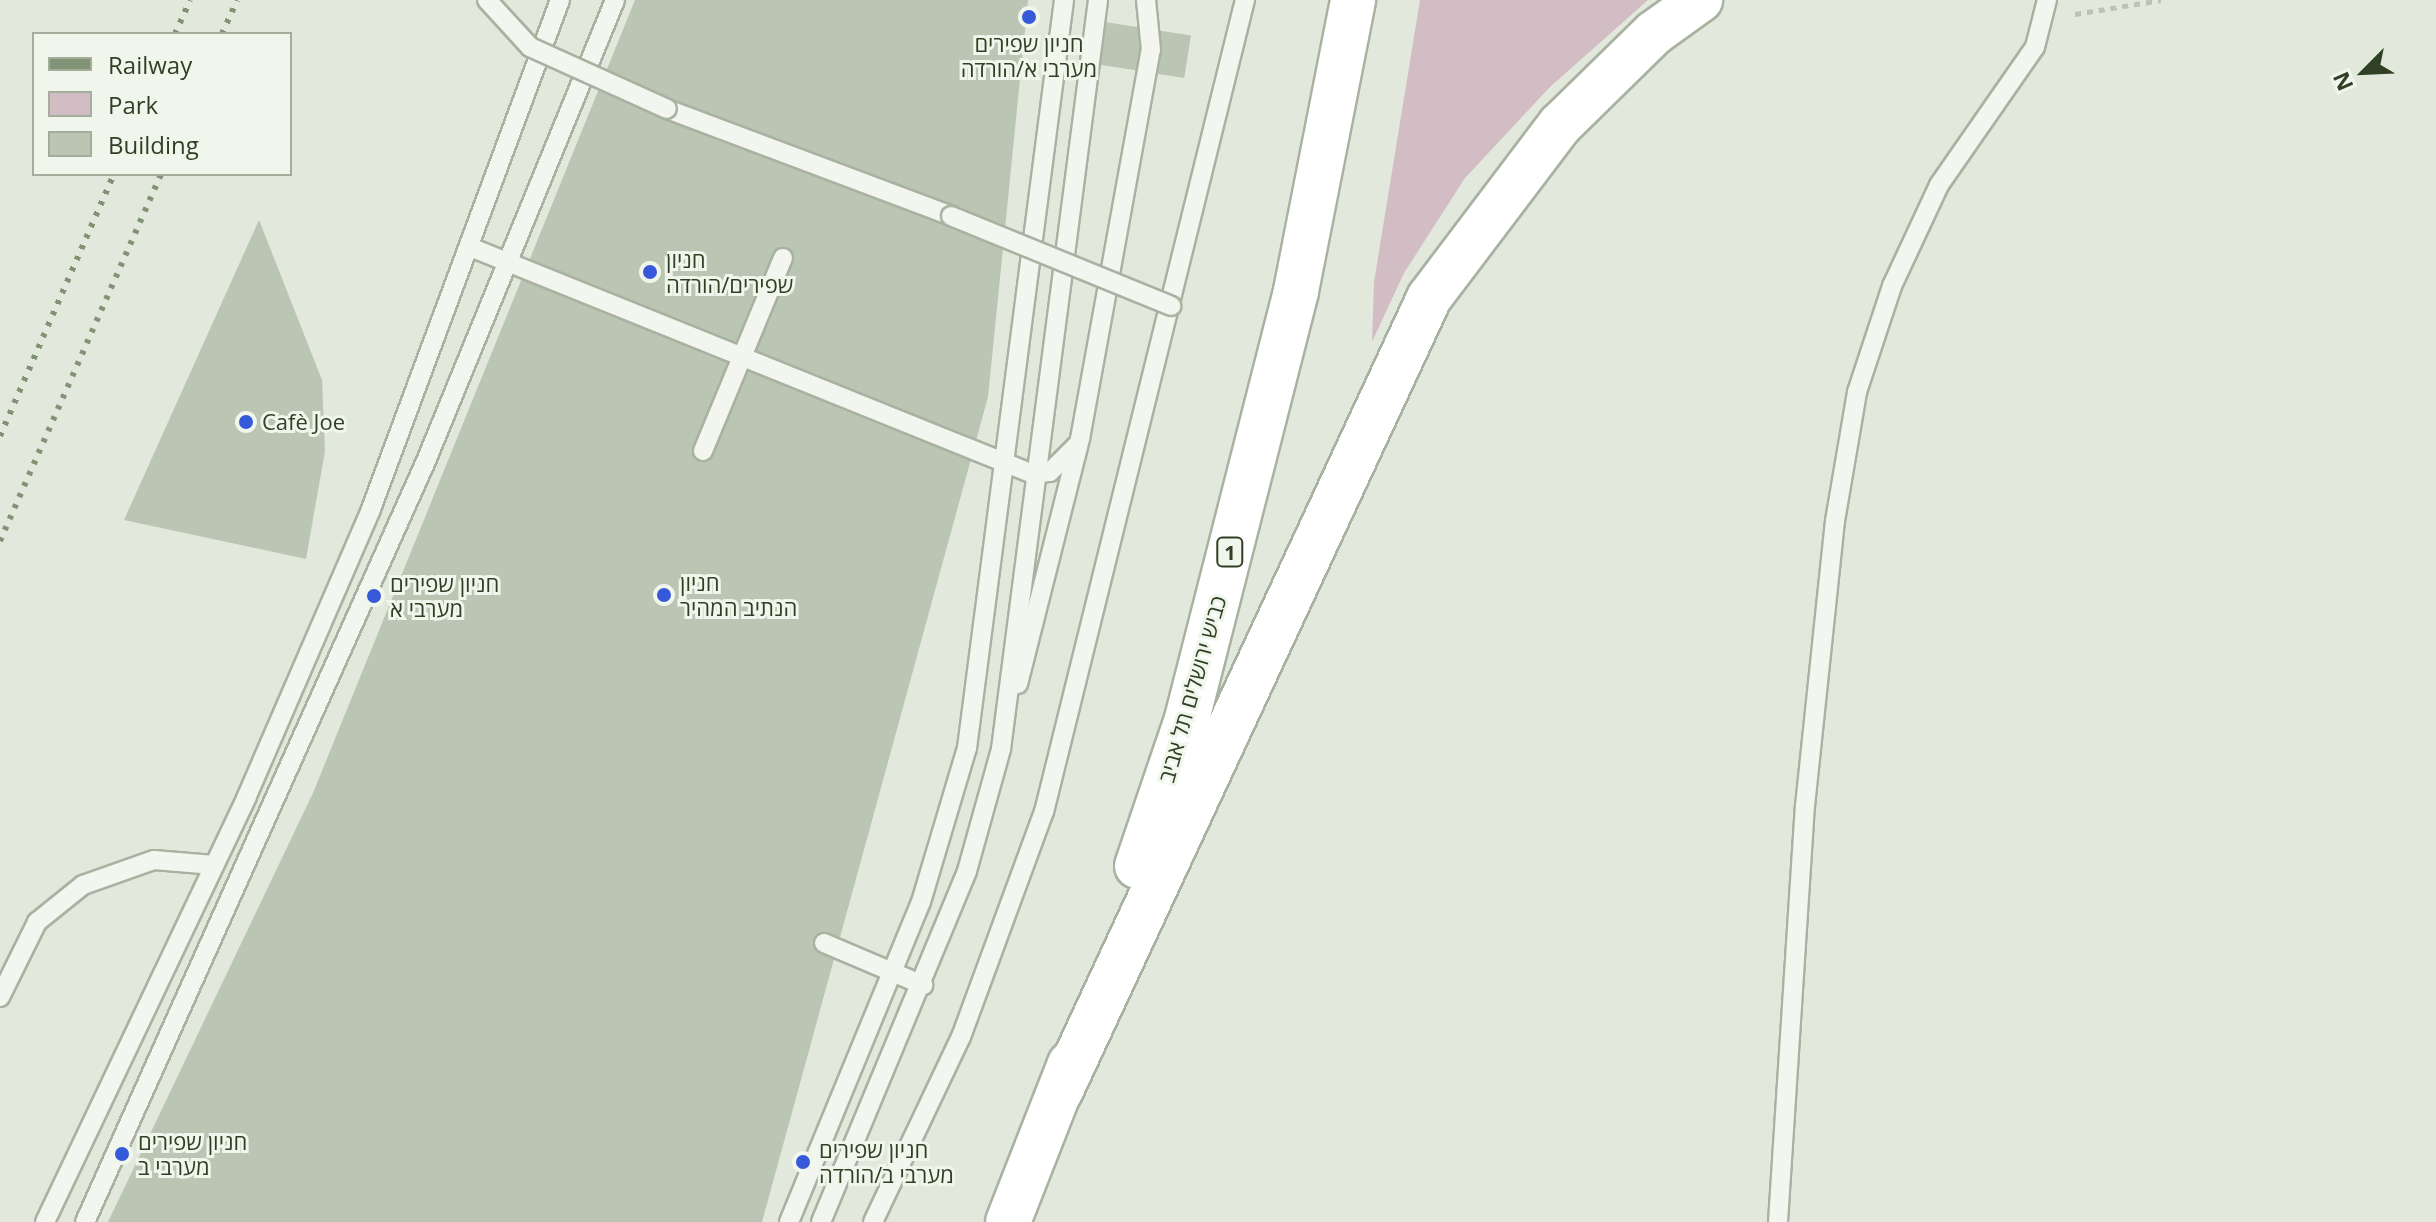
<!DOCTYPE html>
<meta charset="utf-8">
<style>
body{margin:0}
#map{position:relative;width:2436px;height:1222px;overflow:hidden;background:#e2e8dc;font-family:"Open Sans",Heebo,sans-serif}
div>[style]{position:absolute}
.green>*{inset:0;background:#d3bdc4}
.building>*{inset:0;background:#bbc5b3;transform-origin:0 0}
.path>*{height:5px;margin-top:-2.5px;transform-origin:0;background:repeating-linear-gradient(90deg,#bcc3b6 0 6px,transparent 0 12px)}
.roads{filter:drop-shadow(2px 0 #a9b2a1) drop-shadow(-2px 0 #a9b2a1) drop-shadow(0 2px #a9b2a1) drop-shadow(0 -2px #a9b2a1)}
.service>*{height:18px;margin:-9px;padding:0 9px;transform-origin:9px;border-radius:9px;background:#f2f6ef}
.motorway>*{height:44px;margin:-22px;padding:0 22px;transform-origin:22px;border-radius:22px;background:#fff}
.rail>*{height:6px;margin-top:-3px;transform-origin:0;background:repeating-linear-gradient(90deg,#829375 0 4px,transparent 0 12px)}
.bridges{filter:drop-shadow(2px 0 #a9b2a1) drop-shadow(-2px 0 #a9b2a1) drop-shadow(0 2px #a9b2a1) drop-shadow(0 -2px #a9b2a1)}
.service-bridge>*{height:18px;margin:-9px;padding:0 9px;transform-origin:9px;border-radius:9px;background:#f2f6ef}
.dots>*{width:22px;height:22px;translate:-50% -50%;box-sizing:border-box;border:4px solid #f1f6ec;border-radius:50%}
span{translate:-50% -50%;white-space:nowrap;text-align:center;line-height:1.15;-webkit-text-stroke:6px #f1f6ec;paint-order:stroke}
.shield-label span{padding:2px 6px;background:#f1f6ec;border:2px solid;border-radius:6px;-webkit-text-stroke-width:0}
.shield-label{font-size:20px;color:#304025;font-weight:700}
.poi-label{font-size:22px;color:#304025}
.left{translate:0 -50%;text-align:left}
.street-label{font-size:22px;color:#304025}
.legend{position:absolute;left:32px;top:32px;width:260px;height:144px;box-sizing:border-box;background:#f1f6ec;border:2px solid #a4ad9c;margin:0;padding:10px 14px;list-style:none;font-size:24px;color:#304025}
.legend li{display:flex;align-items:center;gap:16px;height:40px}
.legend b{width:40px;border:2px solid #a4ad9c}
.north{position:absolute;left:2324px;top:32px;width:80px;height:80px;-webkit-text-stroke:6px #f1f6ec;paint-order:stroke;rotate:246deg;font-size:22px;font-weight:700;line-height:32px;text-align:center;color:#304025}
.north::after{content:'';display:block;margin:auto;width:28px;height:36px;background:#304025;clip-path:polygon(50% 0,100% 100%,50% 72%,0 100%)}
</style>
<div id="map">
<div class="green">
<div style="clip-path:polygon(1420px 0,1648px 0,1550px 87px,1465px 178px,1404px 273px,1372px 342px,1374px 282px)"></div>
</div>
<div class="building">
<div style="clip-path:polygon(635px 0,1028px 0,988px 397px,762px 1222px,108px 1222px,313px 793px)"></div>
<div style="left:1105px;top:22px;width:87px;height:43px;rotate:9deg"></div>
<div style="clip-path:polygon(259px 220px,322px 380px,325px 451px,306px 559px,124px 520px)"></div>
</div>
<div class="path">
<div style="left:2075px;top:14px;width:87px;rotate:-9.2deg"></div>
</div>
<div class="roads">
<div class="service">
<div style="left:667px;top:109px;width:303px;rotate:20.6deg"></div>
<div style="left:470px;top:247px;width:607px;rotate:21.96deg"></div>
<div style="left:1033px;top:474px;width:17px;rotate:-7deg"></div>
<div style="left:1050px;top:472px;width:37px;rotate:-45deg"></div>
<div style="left:703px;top:451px;width:209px;rotate:-67.5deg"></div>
<div style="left:1018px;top:684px;width:253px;rotate:-75.8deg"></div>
<div style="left:1080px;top:439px;width:395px;rotate:-79.7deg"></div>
<div style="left:1151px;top:50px;width:50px;rotate:-95.7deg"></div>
<div style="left:824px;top:943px;width:108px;rotate:23deg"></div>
<div style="left:0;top:997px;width:84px;rotate:-63.7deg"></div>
<div style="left:37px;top:922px;width:59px;rotate:-38.8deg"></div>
<div style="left:83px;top:885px;width:75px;rotate:-19.4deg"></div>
<div style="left:154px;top:860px;width:60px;rotate:4.8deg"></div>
<div style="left:45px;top:1222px;width:471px;rotate:-64.6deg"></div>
<div style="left:247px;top:796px;width:313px;rotate:-66.6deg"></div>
<div style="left:371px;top:509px;width:543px;rotate:-69.63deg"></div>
<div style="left:85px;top:1222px;width:834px;rotate:-65.86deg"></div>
<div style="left:426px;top:461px;width:498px;rotate:-67.7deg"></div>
<div style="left:789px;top:1222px;width:346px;rotate:-67.6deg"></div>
<div style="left:921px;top:902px;width:161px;rotate:-73.4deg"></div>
<div style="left:967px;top:748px;width:754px;rotate:-82.61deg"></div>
<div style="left:821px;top:1222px;width:380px;rotate:-67.4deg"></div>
<div style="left:967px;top:871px;width:127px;rotate:-74.4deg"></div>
<div style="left:1001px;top:749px;width:755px;rotate:-82.62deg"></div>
<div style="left:873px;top:1222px;width:205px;rotate:-64.6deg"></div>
<div style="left:961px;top:1037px;width:240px;rotate:-69.8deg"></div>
<div style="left:1044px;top:812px;width:837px;rotate:-76.1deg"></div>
<div style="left:1778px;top:1222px;width:417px;rotate:-86.3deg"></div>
<div style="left:1805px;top:806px;width:287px;rotate:-84deg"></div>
<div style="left:1835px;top:521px;width:131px;rotate:-80.3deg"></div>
<div style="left:1857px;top:392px;width:112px;rotate:-71.7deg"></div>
<div style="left:1892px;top:286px;width:111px;rotate:-65deg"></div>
<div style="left:1939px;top:185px;width:168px;rotate:-55.2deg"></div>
<div style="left:2035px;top:47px;width:49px;rotate:-75.7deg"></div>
</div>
<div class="motorway">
<div style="left:1137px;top:866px;width:155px;rotate:-71.2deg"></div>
<div style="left:1187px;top:719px;width:442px;rotate:-75.7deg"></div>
<div style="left:1296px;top:291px;width:297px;rotate:-78.9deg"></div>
<div style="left:1060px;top:1092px;width:876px;rotate:-65.07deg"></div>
<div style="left:1429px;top:298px;width:217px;rotate:-52.9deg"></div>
<div style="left:1560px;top:125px;width:132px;rotate:-44.4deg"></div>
<div style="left:1654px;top:33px;width:57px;rotate:-35.7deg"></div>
<div style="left:1008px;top:1222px;width:170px;rotate:-68.6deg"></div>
</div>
</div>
<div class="rail">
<div style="left:175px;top:34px;width:37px;rotate:-66deg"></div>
<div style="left:222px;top:34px;width:37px;rotate:-66deg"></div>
<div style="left:0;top:436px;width:286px;rotate:-66.5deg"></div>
<div style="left:0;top:541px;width:401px;rotate:-66.3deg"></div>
</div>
<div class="bridges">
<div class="service-bridge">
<div style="left:487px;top:0;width:64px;rotate:47.5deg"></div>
<div style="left:530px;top:47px;width:150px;rotate:24.3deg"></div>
<div style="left:951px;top:216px;width:238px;rotate:22.2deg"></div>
</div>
</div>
<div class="dots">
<div style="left:1029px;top:17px;background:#3559d9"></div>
<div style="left:650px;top:272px;background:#3559d9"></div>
<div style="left:246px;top:422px;background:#3559d9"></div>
<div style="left:664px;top:595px;background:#3559d9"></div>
<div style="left:374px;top:596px;background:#3559d9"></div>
<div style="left:122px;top:1154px;background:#3559d9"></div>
<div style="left:803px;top:1162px;background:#3559d9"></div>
</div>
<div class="shield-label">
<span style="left:1230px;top:552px">1</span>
</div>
<div class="poi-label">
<span style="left:1029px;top:56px">חניון שפירים<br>מערבי א/הורדה</span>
<span class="left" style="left:666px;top:272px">חניון<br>שפירים/הורדה</span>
<span class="left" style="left:262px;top:422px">Cafè Joe</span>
<span class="left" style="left:680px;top:595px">חניון<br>הנתיב המהיר</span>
<span class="left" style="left:390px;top:596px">חניון שפירים<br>מערבי א</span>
<span class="left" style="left:138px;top:1154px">חניון שפירים<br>מערבי ב</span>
<span class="left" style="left:819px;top:1162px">חניון שפירים<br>מערבי ב/הורדה</span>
</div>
<div class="street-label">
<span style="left:1192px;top:689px;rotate:-74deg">כביש ירושלים תל אביב</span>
</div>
<ul class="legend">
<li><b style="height:10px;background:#829375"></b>Railway</li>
<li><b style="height:22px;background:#d3bdc4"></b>Park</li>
<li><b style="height:22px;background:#bbc5b3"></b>Building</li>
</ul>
<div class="north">N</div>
</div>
